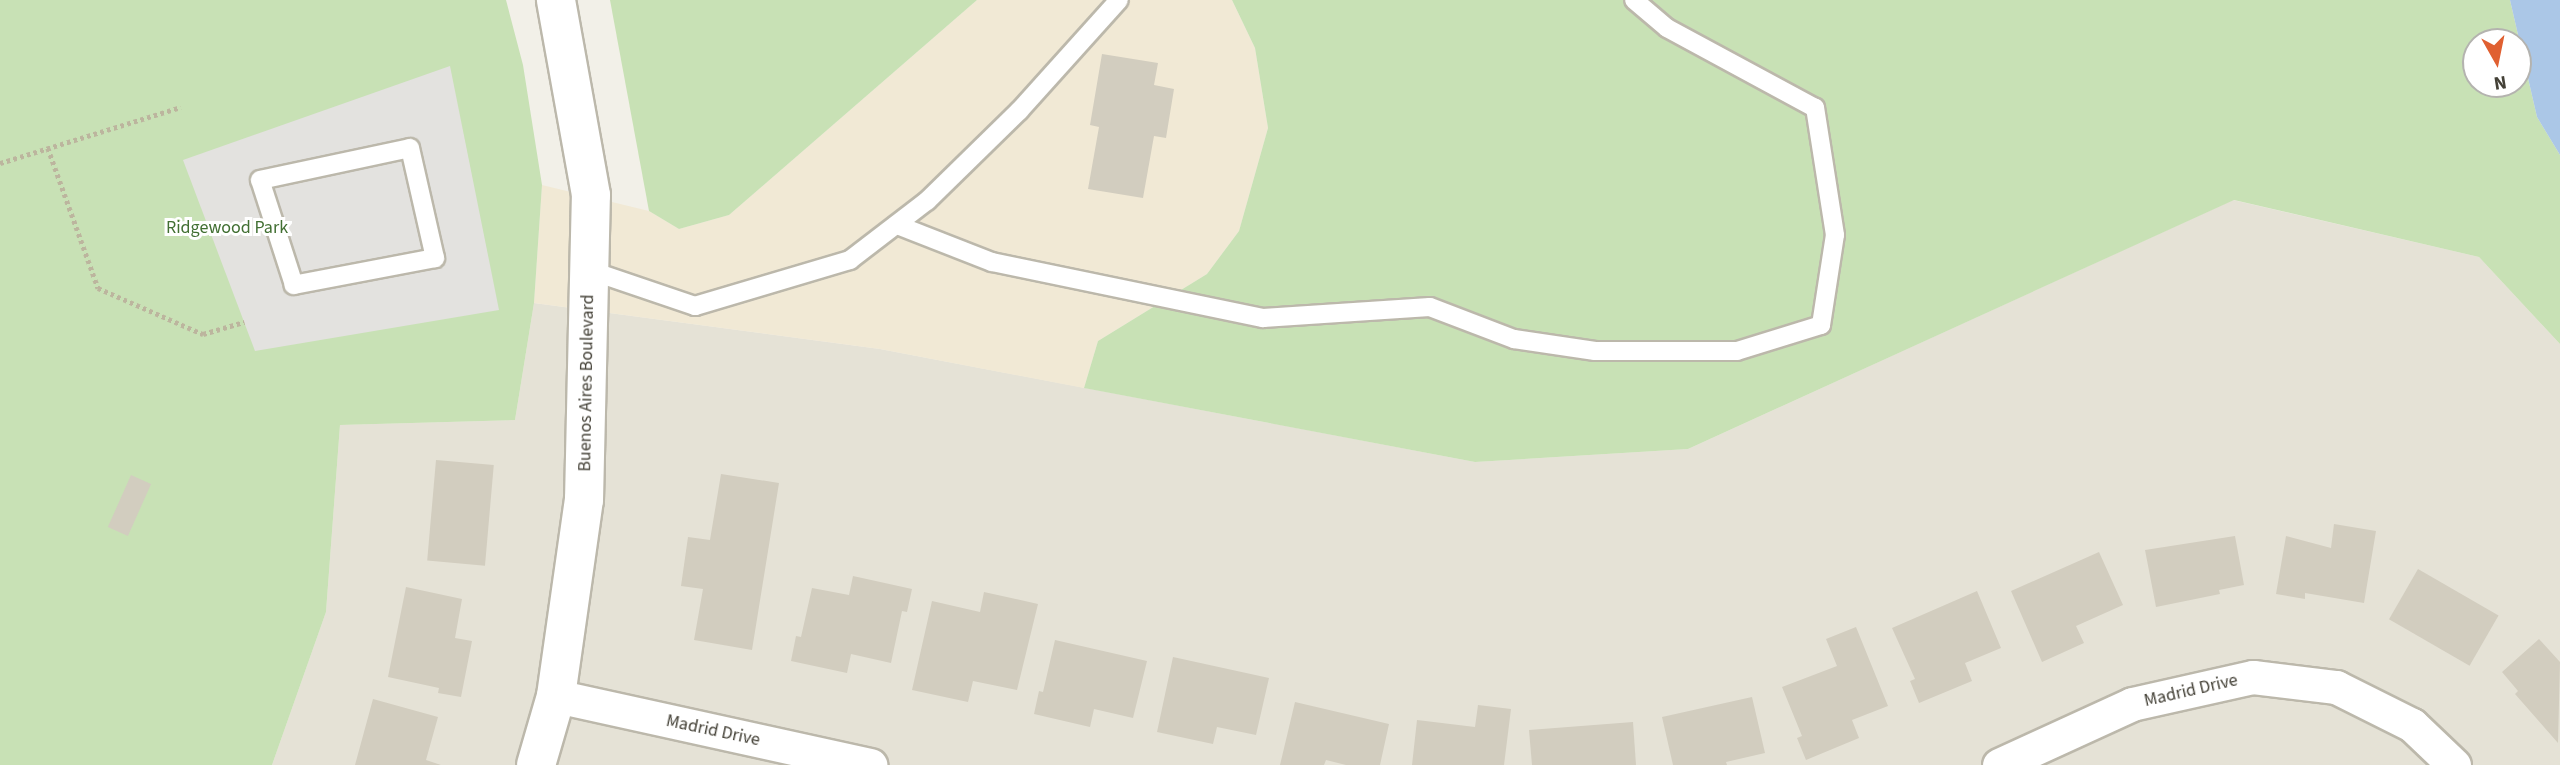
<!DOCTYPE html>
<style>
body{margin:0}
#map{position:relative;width:2560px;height:765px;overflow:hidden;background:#f2f0e8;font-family:"Source Sans 3",sans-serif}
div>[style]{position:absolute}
.residential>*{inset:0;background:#e5e2d6}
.commercial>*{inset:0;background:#f1e9d5}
.green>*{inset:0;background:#c8e1b5}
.parking>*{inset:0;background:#e3e2df}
.water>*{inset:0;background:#abc7e7}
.building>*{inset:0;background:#d2cdbf;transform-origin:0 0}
.path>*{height:4.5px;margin-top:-2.25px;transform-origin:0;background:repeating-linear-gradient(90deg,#bcb59e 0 3.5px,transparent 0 7px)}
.roads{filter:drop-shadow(2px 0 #bcb8ab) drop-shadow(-2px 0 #bcb8ab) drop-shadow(0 2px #bcb8ab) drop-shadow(0 -2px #bcb8ab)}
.service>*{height:18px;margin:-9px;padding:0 9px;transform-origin:9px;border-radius:9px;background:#fff}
.minor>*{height:33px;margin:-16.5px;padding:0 16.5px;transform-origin:16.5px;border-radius:16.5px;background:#fff}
.tertiary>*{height:38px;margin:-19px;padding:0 19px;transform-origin:19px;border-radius:19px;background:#fff}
span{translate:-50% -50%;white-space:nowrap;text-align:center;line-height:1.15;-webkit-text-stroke:6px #fff;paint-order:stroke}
.park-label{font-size:18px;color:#416f32}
.street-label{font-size:18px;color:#444137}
.north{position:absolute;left:2462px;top:28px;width:70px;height:70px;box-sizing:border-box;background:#fff;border:2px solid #b4b3af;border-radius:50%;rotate:171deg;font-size:19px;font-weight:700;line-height:28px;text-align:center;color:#444137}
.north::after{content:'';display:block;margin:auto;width:24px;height:32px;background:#e06031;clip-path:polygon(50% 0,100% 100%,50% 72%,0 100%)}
</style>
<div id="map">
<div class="residential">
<div style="clip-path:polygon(2233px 200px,2479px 257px,2560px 344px,2560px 765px,272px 765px,326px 612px,340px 425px,515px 420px,534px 303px,880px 349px,1475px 462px,1688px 449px)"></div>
</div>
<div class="commercial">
<div style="clip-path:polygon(977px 0,1232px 0,1255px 48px,1268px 128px,1239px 231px,1207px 274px,1098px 341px,1084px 388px,880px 349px,534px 303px,542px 185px,649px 211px,679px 229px,729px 215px)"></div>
</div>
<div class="green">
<div style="clip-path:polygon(0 0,506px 0,523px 65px,542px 185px,534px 303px,515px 420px,340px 425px,326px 612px,272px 765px,0 765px)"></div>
<div style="clip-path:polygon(610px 0,977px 0,729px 215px,679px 229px,649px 211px)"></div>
<div style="clip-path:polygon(evenodd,1232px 0,2510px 0,2537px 117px,2560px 155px,2560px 344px,2479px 257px,2234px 200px,1688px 449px,1475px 462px,1084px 388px,1098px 341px,1207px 274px,1239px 231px,1268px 128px,1255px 48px,1232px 0,2476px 42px,2518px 42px,2518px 84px,2476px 84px,2476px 42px)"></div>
</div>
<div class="parking">
<div style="clip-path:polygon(450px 66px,499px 310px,255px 351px,183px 160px)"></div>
</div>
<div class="water">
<div style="clip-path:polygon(2510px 0,2560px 0,2560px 155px,2537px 117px)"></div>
</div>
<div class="building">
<div style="clip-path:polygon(1102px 54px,1158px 63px,1154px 85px,1174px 89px,1166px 138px,1154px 136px,1143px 198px,1088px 189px,1099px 127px,1090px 125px)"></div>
<div style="left:436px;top:460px;width:58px;height:101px;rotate:5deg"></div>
<div style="clip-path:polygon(721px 474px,779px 483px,752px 650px,694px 640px,703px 589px,681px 586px,688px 537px,710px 540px)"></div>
<div style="left:131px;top:475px;width:22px;height:57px;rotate:24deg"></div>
<div style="clip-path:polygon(2334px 524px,2376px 531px,2364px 603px,2305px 593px,2305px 599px,2276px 594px,2286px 536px,2331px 548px)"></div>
<div style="clip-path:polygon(2235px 536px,2244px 585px,2219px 590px,2220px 594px,2156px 607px,2145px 550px)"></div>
<div style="clip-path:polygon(2099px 552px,2123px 605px,2076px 626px,2084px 643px,2042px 662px,2011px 591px)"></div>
<div style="left:2418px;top:569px;width:93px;height:58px;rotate:30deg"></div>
<div style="clip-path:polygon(853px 576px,912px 589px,907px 612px,902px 611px,891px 663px,851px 654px,847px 673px,791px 661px,796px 636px,801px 637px,812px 588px,849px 595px)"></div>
<div style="clip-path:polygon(406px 587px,462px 599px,455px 638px,472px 641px,461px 697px,438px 693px,439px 688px,388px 677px)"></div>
<div style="clip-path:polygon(1977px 591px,2001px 648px,1965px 663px,1972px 681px,1919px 703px,1910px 681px,1915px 679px,1892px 628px)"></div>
<div style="clip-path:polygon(984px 592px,1038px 604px,1017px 690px,973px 681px,968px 702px,912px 690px,932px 601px,980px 612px)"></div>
<div style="clip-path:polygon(1856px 627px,1888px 706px,1852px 720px,1859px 738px,1806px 760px,1797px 738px,1802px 736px,1782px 687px,1837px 666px,1826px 639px)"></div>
<div style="clip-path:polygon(2539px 639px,2560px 662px,2558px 743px,2515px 694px,2518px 691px,2502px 672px)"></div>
<div style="clip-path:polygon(1055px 640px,1147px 661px,1133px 718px,1094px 709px,1090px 727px,1034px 714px,1039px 691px,1043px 692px)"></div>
<div style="clip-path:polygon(1173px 657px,1269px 678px,1256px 735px,1217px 727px,1213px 744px,1157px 732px)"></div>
<div style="clip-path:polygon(1752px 697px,1765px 753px,1726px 762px,1727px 765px,1673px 765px,1662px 717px)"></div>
<div style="clip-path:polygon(373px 699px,438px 717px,426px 760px,441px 765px,355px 765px)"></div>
<div style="clip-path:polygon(1295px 702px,1389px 724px,1380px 765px,1346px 765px,1326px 760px,1324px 765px,1280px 765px)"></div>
<div style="clip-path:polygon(1478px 705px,1511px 709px,1504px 765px,1412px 765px,1417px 720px,1475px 727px)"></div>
<div style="clip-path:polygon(1633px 722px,1636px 765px,1532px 765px,1529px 730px)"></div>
</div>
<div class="path">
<div style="left:48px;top:148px;width:149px;rotate:70.3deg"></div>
<div style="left:98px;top:288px;width:115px;rotate:23.7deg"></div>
<div style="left:203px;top:334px;width:43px;rotate:-16.3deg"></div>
<div style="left:0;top:163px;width:189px;rotate:-17.2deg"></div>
</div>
<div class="roads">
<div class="service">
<div style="left:410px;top:148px;width:113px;rotate:77.2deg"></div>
<div style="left:435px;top:258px;width:144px;rotate:169.2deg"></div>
<div style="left:294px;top:285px;width:110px;rotate:-107.9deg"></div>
<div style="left:260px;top:180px;width:153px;rotate:-12deg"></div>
<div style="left:897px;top:225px;width:102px;rotate:21.3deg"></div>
<div style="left:992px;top:262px;width:277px;rotate:11.7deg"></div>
<div style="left:1263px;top:318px;width:167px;rotate:-3.8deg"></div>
<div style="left:1430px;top:307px;width:90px;rotate:20.9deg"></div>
<div style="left:1514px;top:339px;width:82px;rotate:8.4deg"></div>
<div style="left:1595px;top:351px;width:142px"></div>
<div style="left:1737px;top:351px;width:88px;rotate:-17.2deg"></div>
<div style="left:1821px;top:325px;width:91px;rotate:-81.2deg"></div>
<div style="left:1835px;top:235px;width:129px;rotate:-98.9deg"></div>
<div style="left:1815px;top:108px;width:168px;rotate:-151.6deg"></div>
<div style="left:1667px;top:28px;width:43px;rotate:-139.7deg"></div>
<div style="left:589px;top:270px;width:112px;rotate:18.8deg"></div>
<div style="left:695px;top:306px;width:162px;rotate:-16.5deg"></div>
<div style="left:850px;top:260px;width:97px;rotate:-37.5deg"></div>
<div style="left:927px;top:201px;width:129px;rotate:-44.4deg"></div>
<div style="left:1019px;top:111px;width:149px;rotate:-48deg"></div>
</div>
<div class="minor">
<div style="left:556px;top:696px;width:322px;rotate:12.4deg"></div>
<div style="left:1999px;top:765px;width:146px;rotate:-24.6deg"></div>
<div style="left:2132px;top:704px;width:124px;rotate:-12.6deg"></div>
<div style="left:2253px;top:677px;width:84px;rotate:6.9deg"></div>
<div style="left:2336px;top:687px;width:85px;rotate:26.6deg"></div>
<div style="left:2412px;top:725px;width:58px;rotate:43.6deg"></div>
</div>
<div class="tertiary">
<div style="left:536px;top:765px;width:72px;rotate:-73.8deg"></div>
<div style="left:556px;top:696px;width:198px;rotate:-81.9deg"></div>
<div style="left:584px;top:500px;width:305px;rotate:-88.7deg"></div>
<div style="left:591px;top:195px;width:198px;rotate:-100.2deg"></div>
</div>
</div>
<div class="park-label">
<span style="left:227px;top:228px">Ridgewood Park</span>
</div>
<div class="street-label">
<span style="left:587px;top:383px;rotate:-89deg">Buenos Aires Boulevard</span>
<span style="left:2191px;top:691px;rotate:-13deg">Madrid Drive</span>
<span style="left:713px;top:731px;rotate:12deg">Madrid Drive</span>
</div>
<div class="north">N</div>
</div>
